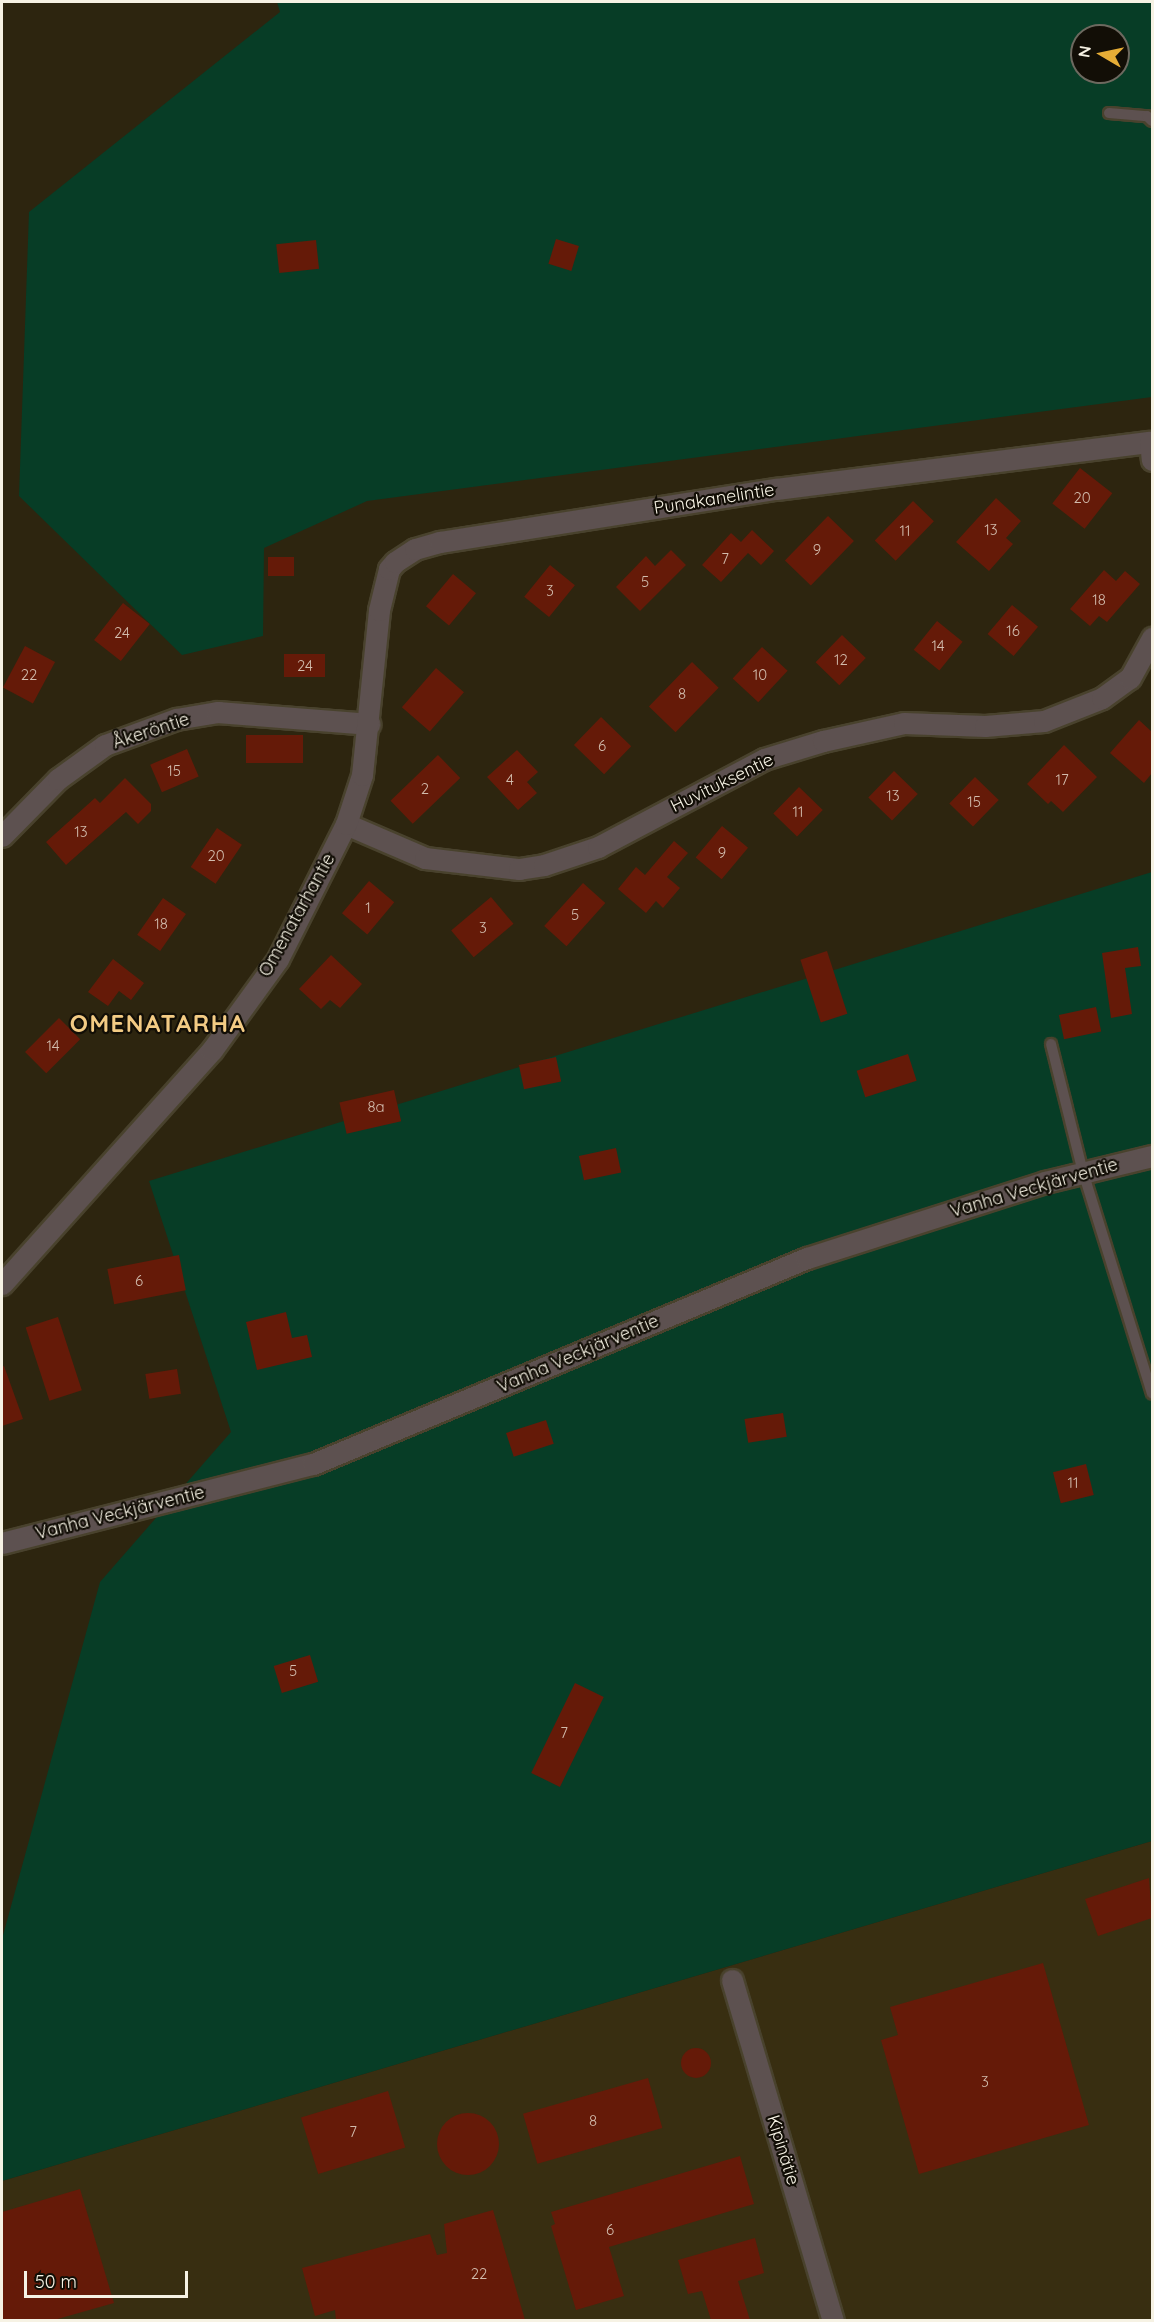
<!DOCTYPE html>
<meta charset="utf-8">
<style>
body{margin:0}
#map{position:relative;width:1154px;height:2322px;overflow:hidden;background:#2d250f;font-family:Quicksand,sans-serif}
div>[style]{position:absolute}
.built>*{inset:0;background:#382e11}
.green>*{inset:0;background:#073d26}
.building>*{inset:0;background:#651a08;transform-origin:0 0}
.round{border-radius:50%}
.roads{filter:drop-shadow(2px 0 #49422d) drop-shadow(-2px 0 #49422d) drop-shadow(0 2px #49422d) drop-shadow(0 -2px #49422d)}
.lane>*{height:10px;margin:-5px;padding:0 5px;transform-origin:5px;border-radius:5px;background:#5d5150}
.street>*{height:21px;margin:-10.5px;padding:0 10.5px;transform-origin:10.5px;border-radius:10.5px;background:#5d5150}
span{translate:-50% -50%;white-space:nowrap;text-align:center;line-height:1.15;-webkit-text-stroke:4.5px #120e06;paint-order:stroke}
.number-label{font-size:15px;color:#d2bcad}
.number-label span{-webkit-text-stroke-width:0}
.street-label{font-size:18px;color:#f6f2e4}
.district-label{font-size:24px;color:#f3cb84;font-weight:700;letter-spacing:1.5px}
.frame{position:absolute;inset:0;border:3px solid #f6f2e4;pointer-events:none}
.north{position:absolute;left:1070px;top:24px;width:60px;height:60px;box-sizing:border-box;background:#120e06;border:2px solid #6d695f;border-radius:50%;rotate:279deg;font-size:16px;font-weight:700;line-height:24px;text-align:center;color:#f6f2e4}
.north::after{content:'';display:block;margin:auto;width:21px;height:27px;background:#e6ad36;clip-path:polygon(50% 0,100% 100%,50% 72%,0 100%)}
.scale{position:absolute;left:24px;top:2271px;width:164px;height:27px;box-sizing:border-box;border:3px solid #f6f2e4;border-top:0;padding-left:8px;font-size:18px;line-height:21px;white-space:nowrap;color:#f6f2e4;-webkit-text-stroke:4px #120e06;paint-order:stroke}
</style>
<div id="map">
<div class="built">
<div style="clip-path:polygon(1152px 1841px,1152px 2320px,2px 2320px,2px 2181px)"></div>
</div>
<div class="green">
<div style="clip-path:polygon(evenodd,277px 2px,1152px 2px,1152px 397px,367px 501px,264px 548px,263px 636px,182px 655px,19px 496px,29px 212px,280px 12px,277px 2px,1082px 36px,1118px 36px,1118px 72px,1082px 72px,1082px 36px)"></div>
<div style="clip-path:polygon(1152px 872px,1152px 1841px,2px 2181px,2px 1939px,100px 1582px,231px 1432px,149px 1181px)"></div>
</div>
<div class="building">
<div style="left:556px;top:239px;width:24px;height:26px;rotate:17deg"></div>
<div style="left:316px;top:240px;width:29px;height:40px;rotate:84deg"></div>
<div style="left:1080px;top:468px;width:41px;height:45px;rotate:38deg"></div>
<div style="clip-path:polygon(996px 498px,1021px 521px,1006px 538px,1013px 544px,989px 571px,956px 542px)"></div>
<div style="left:913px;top:501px;width:29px;height:55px;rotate:44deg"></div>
<div style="left:828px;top:516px;width:36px;height:62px;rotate:44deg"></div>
<div style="clip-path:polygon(752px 530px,774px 551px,761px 565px,748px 553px,721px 582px,702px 565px,731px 533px,741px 542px)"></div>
<div style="clip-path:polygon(671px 550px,686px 565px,640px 611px,616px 587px,646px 556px,655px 566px)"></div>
<div style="left:268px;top:557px;width:26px;height:19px"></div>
<div style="left:550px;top:565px;width:32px;height:41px;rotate:39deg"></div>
<div style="clip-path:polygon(1104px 570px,1116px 581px,1125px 571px,1140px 584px,1107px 622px,1099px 616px,1090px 626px,1070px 609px)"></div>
<div style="left:453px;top:574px;width:30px;height:42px;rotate:40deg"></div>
<div style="left:123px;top:603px;width:34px;height:47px;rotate:38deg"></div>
<div style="left:1012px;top:605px;width:34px;height:38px;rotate:40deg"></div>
<div style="left:937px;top:621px;width:33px;height:37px;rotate:39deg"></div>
<div style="left:842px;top:635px;width:33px;height:38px;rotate:44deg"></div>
<div style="left:25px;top:646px;width:34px;height:47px;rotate:28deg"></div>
<div style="left:762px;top:647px;width:35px;height:43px;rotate:43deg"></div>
<div style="left:284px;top:654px;width:41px;height:23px"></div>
<div style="left:692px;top:662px;width:37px;height:62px;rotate:44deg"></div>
<div style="left:436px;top:668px;width:37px;height:52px;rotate:41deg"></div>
<div style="left:601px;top:717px;width:42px;height:39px;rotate:44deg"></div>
<div style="clip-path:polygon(1139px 720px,1152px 732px,1152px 773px,1144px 783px,1110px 753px)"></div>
<div style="left:246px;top:735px;width:57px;height:28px"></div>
<div style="clip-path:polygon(1064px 745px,1097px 777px,1063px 812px,1051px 801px,1048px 804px,1027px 784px)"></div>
<div style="left:187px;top:749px;width:30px;height:40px;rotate:67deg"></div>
<div style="clip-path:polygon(517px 750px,538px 772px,527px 782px,537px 793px,518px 810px,487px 777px)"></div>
<div style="left:438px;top:755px;width:32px;height:66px;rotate:46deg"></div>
<div style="left:894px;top:771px;width:33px;height:37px;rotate:44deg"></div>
<div style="left:975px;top:777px;width:33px;height:37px;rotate:44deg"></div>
<div style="clip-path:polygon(125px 778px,151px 804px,151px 811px,138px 824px,126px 812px,66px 865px,46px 842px,95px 798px,100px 803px)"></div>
<div style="left:799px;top:787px;width:33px;height:37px;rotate:44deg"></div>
<div style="left:722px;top:826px;width:34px;height:41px;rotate:40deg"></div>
<div style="left:217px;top:828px;width:30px;height:47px;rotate:34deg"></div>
<div style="clip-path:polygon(674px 841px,688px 853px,667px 877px,680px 888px,663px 908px,656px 901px,646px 913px,618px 889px,636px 867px,645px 875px)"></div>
<div style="left:369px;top:881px;width:33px;height:42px;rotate:40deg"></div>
<div style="left:583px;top:883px;width:30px;height:58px;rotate:42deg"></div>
<div style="left:491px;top:897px;width:35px;height:52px;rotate:50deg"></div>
<div style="left:163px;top:898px;width:28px;height:45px;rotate:35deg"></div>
<div style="clip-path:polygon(1138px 947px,1141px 966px,1125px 968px,1132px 1014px,1111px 1018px,1102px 953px)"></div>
<div style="left:827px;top:951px;width:66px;height:28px;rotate:72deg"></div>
<div style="clip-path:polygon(331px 955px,362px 984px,340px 1008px,330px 1000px,321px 1009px,299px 989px)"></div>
<div style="clip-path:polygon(113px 959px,144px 983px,131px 1000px,119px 991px,108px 1006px,88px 992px)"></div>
<div style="left:1096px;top:1007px;width:25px;height:38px;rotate:78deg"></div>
<div style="left:59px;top:1018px;width:30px;height:48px;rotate:45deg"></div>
<div style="left:908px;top:1054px;width:28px;height:54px;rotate:72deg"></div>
<div style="left:556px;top:1057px;width:25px;height:38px;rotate:78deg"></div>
<div style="left:394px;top:1090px;width:32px;height:56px;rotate:77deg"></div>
<div style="left:616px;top:1148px;width:25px;height:38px;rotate:78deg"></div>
<div style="left:179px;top:1255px;width:36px;height:73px;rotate:79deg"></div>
<div style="clip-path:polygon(286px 1312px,292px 1338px,307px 1335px,312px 1357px,257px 1370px,246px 1322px)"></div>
<div style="left:58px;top:1317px;width:77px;height:34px;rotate:72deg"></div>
<div style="clip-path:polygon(4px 1366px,23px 1419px,2px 1426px,2px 1367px)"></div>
<div style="left:177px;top:1369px;width:25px;height:32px;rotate:81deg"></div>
<div style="left:783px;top:1413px;width:24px;height:39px;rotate:81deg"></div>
<div style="left:546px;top:1420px;width:25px;height:42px;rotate:72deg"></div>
<div style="left:1086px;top:1464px;width:32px;height:34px;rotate:76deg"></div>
<div style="left:310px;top:1655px;width:28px;height:38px;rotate:73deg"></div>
<div style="left:575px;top:1683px;width:32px;height:100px;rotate:26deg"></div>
<div style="clip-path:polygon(1149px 1878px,1152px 1918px,1098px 1936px,1085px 1899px)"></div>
<div style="clip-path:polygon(1043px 1963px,1089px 2125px,919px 2174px,881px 2040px,898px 2035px,890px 2007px)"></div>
<div class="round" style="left:681px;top:2048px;width:30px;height:30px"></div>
<div style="left:648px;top:2078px;width:52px;height:130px;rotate:74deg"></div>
<div style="left:388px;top:2091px;width:59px;height:91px;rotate:73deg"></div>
<div class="round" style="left:437px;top:2113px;width:62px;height:62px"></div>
<div style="clip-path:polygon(740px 2156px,754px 2204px,609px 2247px,624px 2296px,576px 2310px,551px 2226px,555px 2224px,551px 2212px)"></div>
<div style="clip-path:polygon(80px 2189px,114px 2303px,54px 2320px,2px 2320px,2px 2212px)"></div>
<div style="clip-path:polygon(493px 2210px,525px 2320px,336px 2320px,335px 2310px,315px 2316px,302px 2268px,430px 2234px,437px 2255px,447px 2253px,444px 2224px)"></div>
<div style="clip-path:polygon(755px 2238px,764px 2273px,738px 2281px,750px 2320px,711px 2320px,702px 2291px,688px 2294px,678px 2260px)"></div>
</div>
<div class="roads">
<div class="lane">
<div style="left:1109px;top:113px;width:38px;rotate:5deg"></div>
<div style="left:1147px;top:116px;width:7px;rotate:45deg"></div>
<div style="left:1051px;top:1044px;width:132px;rotate:76deg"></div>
<div style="left:1083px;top:1172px;width:232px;rotate:72.7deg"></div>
</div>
<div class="street">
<div style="left:346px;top:824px;width:86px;rotate:23.3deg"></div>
<div style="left:425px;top:858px;width:95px;rotate:6.7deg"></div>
<div style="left:519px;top:869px;width:25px;rotate:-9deg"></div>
<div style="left:544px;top:865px;width:57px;rotate:-18.4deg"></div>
<div style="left:598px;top:847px;width:188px;rotate:-27.9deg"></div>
<div style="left:764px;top:759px;width:62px;rotate:-17deg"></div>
<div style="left:823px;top:741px;width:83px;rotate:-12.5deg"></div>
<div style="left:904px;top:723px;width:81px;rotate:2.1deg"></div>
<div style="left:985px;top:726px;width:59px;rotate:-4.8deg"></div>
<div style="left:1044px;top:721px;width:62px;rotate:-21.6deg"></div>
<div style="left:1102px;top:698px;width:34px;rotate:-36deg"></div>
<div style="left:1130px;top:678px;width:46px;rotate:-61.2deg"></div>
<div style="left:2px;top:836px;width:80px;rotate:-45.5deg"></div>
<div style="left:58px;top:779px;width:58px;rotate:-35.9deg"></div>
<div style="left:105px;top:745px;width:76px;rotate:-20.1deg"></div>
<div style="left:176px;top:719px;width:43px;rotate:-9.5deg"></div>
<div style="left:218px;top:712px;width:152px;rotate:4.5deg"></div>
<div style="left:2px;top:1284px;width:314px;rotate:-48.1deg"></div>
<div style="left:212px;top:1050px;width:112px;rotate:-54deg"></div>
<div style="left:278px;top:959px;width:151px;rotate:-63.3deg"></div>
<div style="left:346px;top:824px;width:52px;rotate:-71.9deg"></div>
<div style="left:362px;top:775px;width:166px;rotate:-84.1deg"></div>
<div style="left:379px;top:610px;width:42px;rotate:-76.3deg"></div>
<div style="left:389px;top:569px;width:9px;rotate:-49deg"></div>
<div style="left:395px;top:562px;width:24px;rotate:-33deg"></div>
<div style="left:415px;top:549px;width:26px;rotate:-16deg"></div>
<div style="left:440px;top:542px;width:340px;rotate:-9deg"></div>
<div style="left:776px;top:489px;width:377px;rotate:-7.2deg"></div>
<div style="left:1150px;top:442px;width:18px;rotate:84deg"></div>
<div style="left:2px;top:1543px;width:321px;rotate:-14.3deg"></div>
<div style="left:313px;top:1464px;width:535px;rotate:-22.64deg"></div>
<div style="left:807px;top:1258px;width:250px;rotate:-17.7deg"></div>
<div style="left:1045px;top:1182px;width:110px;rotate:-13.7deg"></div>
<div style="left:732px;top:1980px;width:355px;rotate:73.5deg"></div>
</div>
</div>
<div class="number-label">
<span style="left:1082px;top:498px">20</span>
<span style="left:991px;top:530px">13</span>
<span style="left:905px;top:531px">11</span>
<span style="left:817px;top:550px">9</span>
<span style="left:725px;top:559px">7</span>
<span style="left:645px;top:582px">5</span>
<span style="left:550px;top:591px">3</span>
<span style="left:1099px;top:600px">18</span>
<span style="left:1013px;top:631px">16</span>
<span style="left:122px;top:633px">24</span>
<span style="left:938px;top:646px">14</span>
<span style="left:841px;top:660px">12</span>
<span style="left:305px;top:666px">24</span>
<span style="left:29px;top:675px">22</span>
<span style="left:760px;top:675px">10</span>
<span style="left:682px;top:694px">8</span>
<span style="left:602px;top:746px">6</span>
<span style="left:174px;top:771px">15</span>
<span style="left:510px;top:780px">4</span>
<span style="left:1062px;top:780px">17</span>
<span style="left:425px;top:789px">2</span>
<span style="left:893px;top:796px">13</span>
<span style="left:974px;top:802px">15</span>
<span style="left:798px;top:812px">11</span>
<span style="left:81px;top:832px">13</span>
<span style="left:722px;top:853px">9</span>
<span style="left:216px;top:856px">20</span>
<span style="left:368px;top:908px">1</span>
<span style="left:575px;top:915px">5</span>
<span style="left:161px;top:924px">18</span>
<span style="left:483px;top:928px">3</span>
<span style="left:53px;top:1046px">14</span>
<span style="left:376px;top:1107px">8a</span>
<span style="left:139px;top:1281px">6</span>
<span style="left:1073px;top:1483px">11</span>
<span style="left:293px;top:1671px">5</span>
<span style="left:564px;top:1733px">7</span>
<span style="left:985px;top:2082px">3</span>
<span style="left:593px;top:2121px">8</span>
<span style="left:353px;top:2132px">7</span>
<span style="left:610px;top:2230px">6</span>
<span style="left:479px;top:2274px">22</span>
</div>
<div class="street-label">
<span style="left:714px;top:499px;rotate:-9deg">Punakanelintie</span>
<span style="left:151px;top:731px;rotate:-18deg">Åkeröntie</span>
<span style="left:722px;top:783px;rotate:-26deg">Huvituksentie</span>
<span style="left:297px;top:915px;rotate:-61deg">Omenatarhantie</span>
<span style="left:1034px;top:1188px;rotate:-16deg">Vanha Veckjärventie</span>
<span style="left:578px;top:1354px;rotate:-23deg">Vanha Veckjärventie</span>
<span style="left:120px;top:1513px;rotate:-14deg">Vanha Veckjärventie</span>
<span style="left:783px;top:2150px;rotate:73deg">Kipinätie</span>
</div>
<div class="district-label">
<span style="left:158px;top:1024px">OMENATARHA</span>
</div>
<div class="frame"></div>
<div class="north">N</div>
<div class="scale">50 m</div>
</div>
